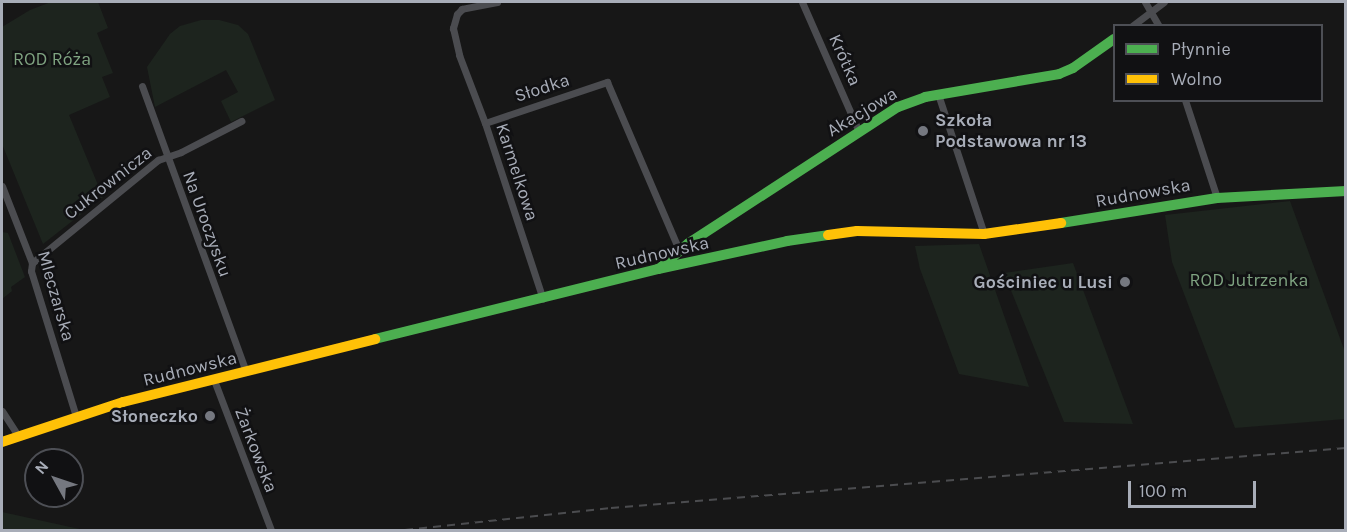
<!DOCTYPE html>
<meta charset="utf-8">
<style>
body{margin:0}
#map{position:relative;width:1347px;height:532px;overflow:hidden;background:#171717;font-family:Karla,sans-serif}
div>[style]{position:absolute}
.green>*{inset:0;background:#1d241e}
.street>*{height:7px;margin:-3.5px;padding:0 3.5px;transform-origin:3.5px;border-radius:3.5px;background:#4b4c50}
.fast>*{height:10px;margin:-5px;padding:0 5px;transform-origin:5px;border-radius:5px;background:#4caf50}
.slow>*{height:10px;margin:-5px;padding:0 5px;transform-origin:5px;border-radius:5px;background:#ffc107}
.rail>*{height:2px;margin-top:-1px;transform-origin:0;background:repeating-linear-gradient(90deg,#4b4c4f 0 8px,transparent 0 14px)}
.dots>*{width:16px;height:16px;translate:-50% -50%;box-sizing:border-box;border:3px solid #111113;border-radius:50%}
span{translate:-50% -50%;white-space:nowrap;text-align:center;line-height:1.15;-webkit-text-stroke:5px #111113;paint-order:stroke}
.park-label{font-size:18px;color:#7fa381}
.street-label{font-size:18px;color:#a8adb8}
.poi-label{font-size:18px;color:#a8adb8;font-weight:700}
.left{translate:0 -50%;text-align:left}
.right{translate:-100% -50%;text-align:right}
.frame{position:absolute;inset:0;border:3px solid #a8adb8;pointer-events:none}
.legend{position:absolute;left:1113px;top:24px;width:210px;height:78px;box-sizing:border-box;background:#111113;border:2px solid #4d4f55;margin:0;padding:8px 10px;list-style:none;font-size:18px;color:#a8adb8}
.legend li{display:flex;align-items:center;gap:12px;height:30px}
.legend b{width:30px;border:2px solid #4d4f55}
.north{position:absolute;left:24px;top:448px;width:60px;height:60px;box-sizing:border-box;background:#111113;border:2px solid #4d4f55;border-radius:50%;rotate:310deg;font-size:16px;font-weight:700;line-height:24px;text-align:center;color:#a8adb8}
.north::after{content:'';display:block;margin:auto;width:21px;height:27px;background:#757880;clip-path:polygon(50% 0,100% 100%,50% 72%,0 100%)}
.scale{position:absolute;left:1128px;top:481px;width:128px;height:27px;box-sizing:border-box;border:3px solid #a8adb8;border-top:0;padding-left:8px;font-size:18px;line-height:21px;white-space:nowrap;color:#a8adb8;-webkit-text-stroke:4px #111113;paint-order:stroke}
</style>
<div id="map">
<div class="green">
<div style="clip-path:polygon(51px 2px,98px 2px,108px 28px,97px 33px,113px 73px,102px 77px,110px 97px,69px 115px,103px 197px,43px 244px,2px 144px,2px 27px,30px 10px)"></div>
<div style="clip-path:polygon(201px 20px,219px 20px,238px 25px,248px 34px,275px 100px,231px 122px,221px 101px,238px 92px,226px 70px,155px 107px,147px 67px,170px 34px,180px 26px)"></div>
<div style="clip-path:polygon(1290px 201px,1345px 352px,1345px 419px,1235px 428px,1172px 262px,1165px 215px)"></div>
<div style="clip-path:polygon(2px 232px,8px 233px,25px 277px,11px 287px,12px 291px,2px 299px)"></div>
<div style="clip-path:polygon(979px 244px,1029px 387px,959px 374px,920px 269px,915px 246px)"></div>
<div style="clip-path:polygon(1073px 263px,1133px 424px,1064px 422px,1004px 273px)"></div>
<div style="clip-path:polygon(2px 512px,84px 530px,2px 530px)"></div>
</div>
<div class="street">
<div style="left:497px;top:2px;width:36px;rotate:169deg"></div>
<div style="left:462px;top:9px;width:7px;rotate:135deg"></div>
<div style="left:457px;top:14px;width:15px;rotate:106deg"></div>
<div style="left:453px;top:28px;width:28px;rotate:77deg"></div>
<div style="left:459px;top:55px;width:73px;rotate:69.1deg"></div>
<div style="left:485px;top:123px;width:185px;rotate:71.8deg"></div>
<div style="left:802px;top:2px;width:142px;rotate:66.3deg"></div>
<div style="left:1145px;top:2px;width:28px;rotate:60deg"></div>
<div style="left:1132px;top:26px;width:40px;rotate:-37deg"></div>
<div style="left:142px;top:86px;width:304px;rotate:70deg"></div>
<div style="left:938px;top:94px;width:147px;rotate:71.8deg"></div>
<div style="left:1185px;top:100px;width:103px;rotate:71.9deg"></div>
<div style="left:485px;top:123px;width:129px;rotate:-18.6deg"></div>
<div style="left:607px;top:82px;width:183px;rotate:66.8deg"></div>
<div style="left:2px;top:186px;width:83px;rotate:68.7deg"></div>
<div style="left:32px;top:263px;width:8px;rotate:97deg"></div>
<div style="left:31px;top:271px;width:152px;rotate:72.8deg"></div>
<div style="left:32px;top:263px;width:163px;rotate:-39.3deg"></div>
<div style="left:158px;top:160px;width:24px;rotate:-19deg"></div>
<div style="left:181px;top:152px;width:68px;rotate:-27.3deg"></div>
<div style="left:214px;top:380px;width:160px;rotate:69.2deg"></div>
<div style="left:2px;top:411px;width:30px;rotate:57deg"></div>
</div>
<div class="fast">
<div style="left:1061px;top:223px;width:158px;rotate:-9.1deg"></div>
<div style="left:1217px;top:198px;width:129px;rotate:-3.1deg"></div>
<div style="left:660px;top:268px;width:38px;rotate:-41deg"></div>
<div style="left:689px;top:243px;width:249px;rotate:-33.1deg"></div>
<div style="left:898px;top:107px;width:29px;rotate:-20deg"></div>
<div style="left:925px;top:97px;width:136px;rotate:-9.7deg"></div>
<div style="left:1059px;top:74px;width:15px;rotate:-23deg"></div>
<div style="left:1073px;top:68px;width:50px;rotate:-35.3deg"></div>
<div style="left:375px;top:339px;width:292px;rotate:-13.9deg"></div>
<div style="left:658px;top:269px;width:132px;rotate:-12.2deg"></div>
<div style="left:787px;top:241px;width:41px;rotate:-8.3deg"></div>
</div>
<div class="slow">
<div style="left:828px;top:235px;width:29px;rotate:-8deg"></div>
<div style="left:857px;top:231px;width:127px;rotate:1.4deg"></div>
<div style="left:984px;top:234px;width:78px;rotate:-8.1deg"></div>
<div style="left:2px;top:442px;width:127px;rotate:-18.3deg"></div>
<div style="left:123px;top:402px;width:260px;rotate:-14deg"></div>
</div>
<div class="rail">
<div style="left:405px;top:530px;width:207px;rotate:-6.1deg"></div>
<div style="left:611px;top:508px;width:737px;rotate:-4.67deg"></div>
</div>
<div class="dots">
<div style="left:923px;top:131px;background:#757880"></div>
<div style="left:1125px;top:282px;background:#757880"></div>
<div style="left:210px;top:416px;background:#757880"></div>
</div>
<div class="park-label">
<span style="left:52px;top:59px">ROD Róża</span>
<span style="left:1249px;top:280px">ROD Jutrzenka</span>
</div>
<div class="street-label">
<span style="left:845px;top:60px;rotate:66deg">Krótka</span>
<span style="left:542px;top:88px;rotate:-18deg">Słodka</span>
<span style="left:862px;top:112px;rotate:-31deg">Akacjowa</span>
<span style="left:517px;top:172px;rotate:72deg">Karmelkowa</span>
<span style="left:108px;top:183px;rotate:-38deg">Cukrownicza</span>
<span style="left:1143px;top:193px;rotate:-10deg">Rudnowska</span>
<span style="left:207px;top:224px;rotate:70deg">Na Uroczysku</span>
<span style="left:662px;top:253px;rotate:-13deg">Rudnowska</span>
<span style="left:56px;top:296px;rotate:74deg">Mleczarska</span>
<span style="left:190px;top:369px;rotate:-14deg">Rudnowska</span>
<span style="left:256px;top:450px;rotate:69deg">Żarkowska</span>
</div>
<div class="poi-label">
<span class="left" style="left:935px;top:131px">Szkoła<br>Podstawowa nr 13</span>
<span class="right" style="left:1113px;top:282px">Gościniec u Lusi</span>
<span class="right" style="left:198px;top:416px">Słoneczko</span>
</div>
<div class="frame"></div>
<ul class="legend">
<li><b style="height:8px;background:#4caf50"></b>Płynnie</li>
<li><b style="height:8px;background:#ffc107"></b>Wolno</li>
</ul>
<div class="north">N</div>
<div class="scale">100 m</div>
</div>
